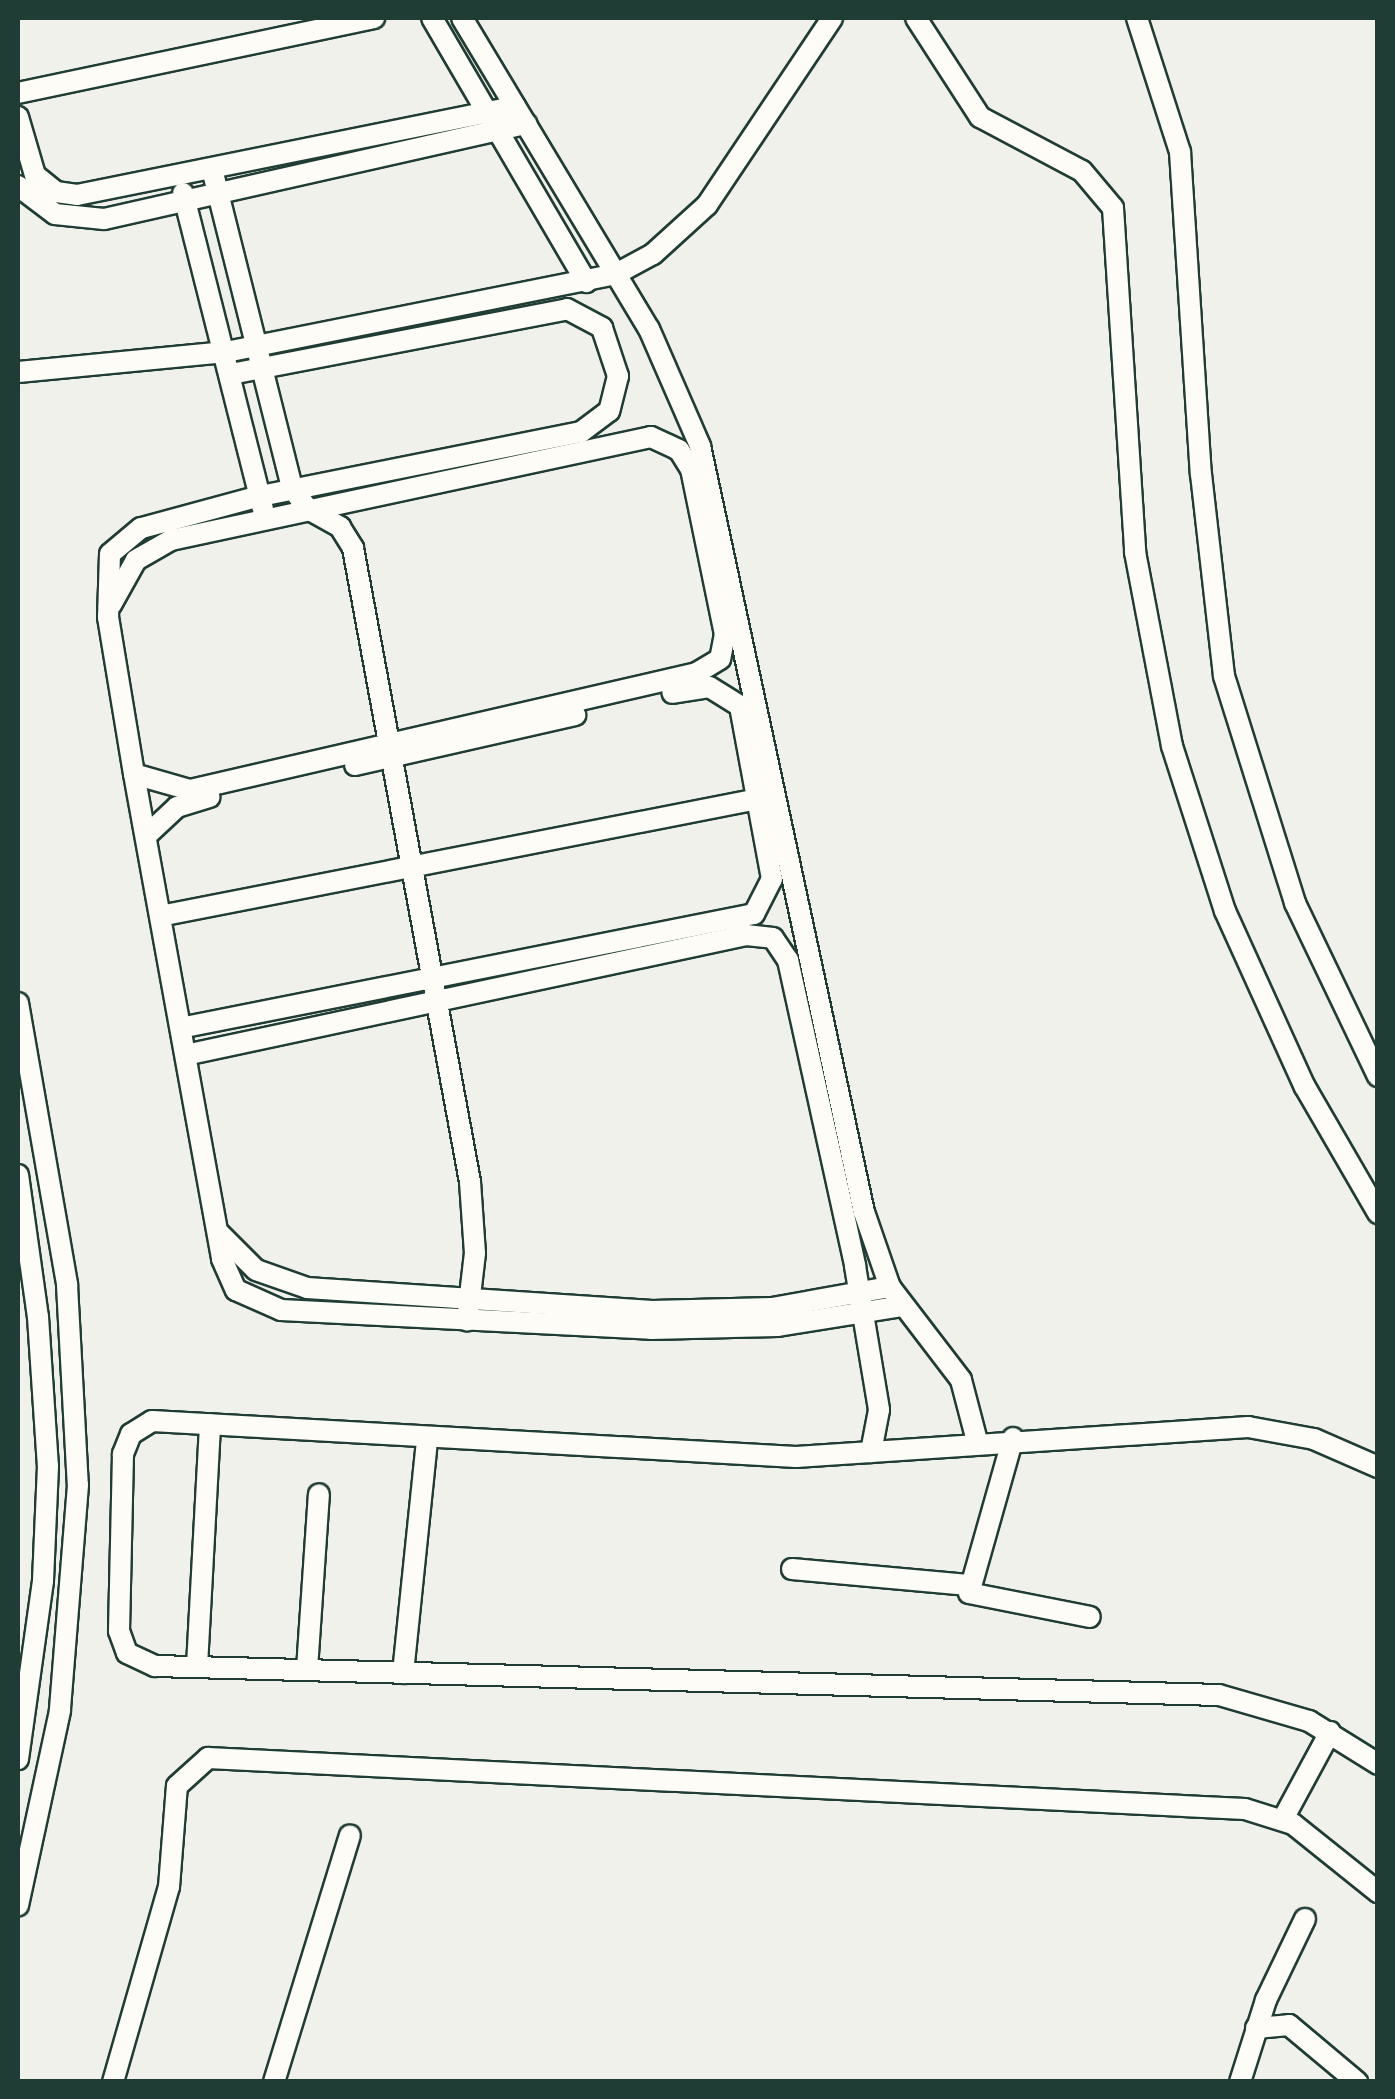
<!DOCTYPE html>
<style>
body{margin:0}
#map{position:relative;width:1395px;height:2099px;overflow:hidden;background:#f0f1eb;font-family:Sriracha,sans-serif}
div>[style]{position:absolute}
.roads{filter:drop-shadow(2px 0 #1f3d34) drop-shadow(-2px 0 #1f3d34) drop-shadow(0 2px #1f3d34) drop-shadow(0 -2px #1f3d34)}
.minor>*{height:20px;margin:-10px;padding:0 10px;transform-origin:10px;border-radius:10px;background:#fdfcf7}
span{translate:-50% -50%;white-space:nowrap;text-align:center;line-height:1.15;-webkit-text-stroke:8px #fdfcf7;paint-order:stroke}
.frame{position:absolute;inset:0;border:20px solid #1f3d34;pointer-events:none}
</style>
<div id="map">
<div class="roads">
<div class="minor">
<div style="left:432px;top:18px;width:306px;rotate:59.7deg"></div>
<div style="left:462px;top:18px;width:363px;rotate:59deg"></div>
<div style="left:649px;top:329px;width:128px;rotate:66.4deg"></div>
<div style="left:700px;top:446px;width:783px;rotate:77.92deg"></div>
<div style="left:864px;top:1212px;width:79px;rotate:70.9deg"></div>
<div style="left:890px;top:1287px;width:117px;rotate:52.6deg"></div>
<div style="left:961px;top:1380px;width:63px;rotate:75.3deg"></div>
<div style="left:916px;top:18px;width:118px;rotate:57.1deg"></div>
<div style="left:980px;top:117px;width:115px;rotate:27.9deg"></div>
<div style="left:1082px;top:171px;width:48px;rotate:50deg"></div>
<div style="left:1113px;top:208px;width:345px;rotate:86.3deg"></div>
<div style="left:1135px;top:552px;width:197px;rotate:79.2deg"></div>
<div style="left:1172px;top:746px;width:173px;rotate:72.2deg"></div>
<div style="left:1225px;top:911px;width:193px;rotate:65.6deg"></div>
<div style="left:1305px;top:1087px;width:146px;rotate:59.9deg"></div>
<div style="left:1137px;top:18px;width:141px;rotate:72.2deg"></div>
<div style="left:1180px;top:152px;width:323px;rotate:86.3deg"></div>
<div style="left:1201px;top:474px;width:203px;rotate:83.5deg"></div>
<div style="left:1224px;top:676px;width:238px;rotate:72.6deg"></div>
<div style="left:1295px;top:903px;width:192px;rotate:64.4deg"></div>
<div style="left:18px;top:93px;width:364px;rotate:-11.9deg"></div>
<div style="left:18px;top:117px;width:60px;rotate:73.7deg"></div>
<div style="left:35px;top:175px;width:27px;rotate:39deg"></div>
<div style="left:56px;top:192px;width:21px;rotate:8deg"></div>
<div style="left:77px;top:195px;width:447px;rotate:-11.4deg"></div>
<div style="left:212px;top:169px;width:329px;rotate:75.9deg"></div>
<div style="left:292px;top:488px;width:26px;rotate:53deg"></div>
<div style="left:308px;top:509px;width:37px;rotate:29deg"></div>
<div style="left:340px;top:527px;width:25px;rotate:58deg"></div>
<div style="left:353px;top:548px;width:645px;rotate:79.54deg"></div>
<div style="left:470px;top:1182px;width:71px;rotate:86deg"></div>
<div style="left:475px;top:1253px;width:68px;rotate:96.7deg"></div>
<div style="left:18px;top:186px;width:46px;rotate:37.1deg"></div>
<div style="left:55px;top:214px;width:49px;rotate:5.8deg"></div>
<div style="left:104px;top:219px;width:433px;rotate:-12.7deg"></div>
<div style="left:183px;top:193px;width:326px;rotate:75.8deg"></div>
<div style="left:18px;top:372px;width:209px;rotate:-5.5deg"></div>
<div style="left:226px;top:352px;width:398px;rotate:-11.3deg"></div>
<div style="left:616px;top:274px;width:42px;rotate:-28.4deg"></div>
<div style="left:653px;top:254px;width:73px;rotate:-42.2deg"></div>
<div style="left:707px;top:205px;width:225px;rotate:-56.2deg"></div>
<div style="left:231px;top:374px;width:342px;rotate:-10.9deg"></div>
<div style="left:567px;top:309px;width:40px;rotate:28deg"></div>
<div style="left:602px;top:328px;width:51px;rotate:71.6deg"></div>
<div style="left:618px;top:376px;width:36px;rotate:104deg"></div>
<div style="left:609px;top:411px;width:35px;rotate:143deg"></div>
<div style="left:581px;top:432px;width:327px;rotate:168.7deg"></div>
<div style="left:260px;top:496px;width:123px;rotate:164.9deg"></div>
<div style="left:141px;top:528px;width:40px;rotate:140deg"></div>
<div style="left:110px;top:554px;width:63px;rotate:91.8deg"></div>
<div style="left:108px;top:617px;width:159px;rotate:80.6deg"></div>
<div style="left:134px;top:774px;width:493px;rotate:79.7deg"></div>
<div style="left:222px;top:1259px;width:34px;rotate:66deg"></div>
<div style="left:236px;top:1290px;width:49px;rotate:24deg"></div>
<div style="left:281px;top:1310px;width:370px;rotate:2.9deg"></div>
<div style="left:651px;top:1329px;width:127px;rotate:-1.4deg"></div>
<div style="left:778px;top:1326px;width:125px;rotate:-9.2deg"></div>
<div style="left:111px;top:605px;width:51px;rotate:-60.9deg"></div>
<div style="left:136px;top:560px;width:40px;rotate:-29.7deg"></div>
<div style="left:171px;top:540px;width:491px;rotate:-12.1deg"></div>
<div style="left:651px;top:437px;width:31px;rotate:25deg"></div>
<div style="left:679px;top:450px;width:22px;rotate:58deg"></div>
<div style="left:691px;top:469px;width:168px;rotate:78.4deg"></div>
<div style="left:725px;top:634px;width:25px;rotate:101deg"></div>
<div style="left:720px;top:659px;width:27px;rotate:149deg"></div>
<div style="left:697px;top:673px;width:520px;rotate:167.01deg"></div>
<div style="left:190px;top:790px;width:58px;rotate:-164.1deg"></div>
<div style="left:355px;top:765px;width:226px;rotate:-12.8deg"></div>
<div style="left:147px;top:835px;width:41px;rotate:-43deg"></div>
<div style="left:177px;top:807px;width:34px;rotate:-17deg"></div>
<div style="left:165px;top:915px;width:604px;rotate:-11.07deg"></div>
<div style="left:18px;top:1003px;width:286px;rotate:80.1deg"></div>
<div style="left:67px;top:1285px;width:200px;rotate:86.9deg"></div>
<div style="left:78px;top:1485px;width:227px;rotate:94.6deg"></div>
<div style="left:60px;top:1711px;width:199px;rotate:102.2deg"></div>
<div style="left:185px;top:1027px;width:580px;rotate:-11.23deg"></div>
<div style="left:754px;top:914px;width:39px;rotate:-63deg"></div>
<div style="left:772px;top:879px;width:176px;rotate:-100.5deg"></div>
<div style="left:740px;top:706px;width:36px;rotate:-148deg"></div>
<div style="left:709px;top:687px;width:37px;rotate:171deg"></div>
<div style="left:190px;top:1054px;width:569px;rotate:-12.08deg"></div>
<div style="left:746px;top:935px;width:27px;rotate:6deg"></div>
<div style="left:773px;top:938px;width:27px;rotate:56deg"></div>
<div style="left:788px;top:960px;width:313px;rotate:77.6deg"></div>
<div style="left:855px;top:1266px;width:146px;rotate:80.5deg"></div>
<div style="left:879px;top:1410px;width:43px;rotate:100.8deg"></div>
<div style="left:18px;top:1175px;width:143px;rotate:82deg"></div>
<div style="left:38px;top:1317px;width:149px;rotate:86.2deg"></div>
<div style="left:48px;top:1466px;width:115px;rotate:92.5deg"></div>
<div style="left:43px;top:1581px;width:180px;rotate:98deg"></div>
<div style="left:219px;top:1233px;width:52px;rotate:45deg"></div>
<div style="left:256px;top:1270px;width:54px;rotate:19.4deg"></div>
<div style="left:307px;top:1288px;width:346px;rotate:3.8deg"></div>
<div style="left:652px;top:1311px;width:120px;rotate:-1.4deg"></div>
<div style="left:772px;top:1308px;width:120px;rotate:-10.1deg"></div>
<div style="left:1013px;top:1438px;width:161px;rotate:105.8deg"></div>
<div style="left:969px;top:1593px;width:123px;rotate:11.2deg"></div>
<div style="left:1378px;top:1467px;width:70px;rotate:-156.4deg"></div>
<div style="left:1314px;top:1439px;width:67px;rotate:-169.7deg"></div>
<div style="left:1248px;top:1427px;width:453px;rotate:176.2deg"></div>
<div style="left:796px;top:1457px;width:645px;rotate:-176.8deg"></div>
<div style="left:152px;top:1421px;width:25px;rotate:148deg"></div>
<div style="left:131px;top:1434px;width:22px;rotate:112deg"></div>
<div style="left:123px;top:1454px;width:177px;rotate:91.3deg"></div>
<div style="left:119px;top:1631px;width:23px;rotate:70deg"></div>
<div style="left:127px;top:1653px;width:31px;rotate:25deg"></div>
<div style="left:155px;top:1666px;width:1064px;rotate:1.56deg"></div>
<div style="left:1219px;top:1695px;width:94px;rotate:16.1deg"></div>
<div style="left:1309px;top:1721px;width:81px;rotate:31.9deg"></div>
<div style="left:792px;top:1569px;width:177px;rotate:5.2deg"></div>
<div style="left:197px;top:1666px;width:242px;rotate:-86.9deg"></div>
<div style="left:307px;top:1669px;width:175px;rotate:-86.1deg"></div>
<div style="left:403px;top:1673px;width:234px;rotate:-84.1deg"></div>
<div style="left:1283px;top:1819px;width:99px;rotate:-61.6deg"></div>
<div style="left:1256px;top:2028px;width:33px;rotate:-5deg"></div>
<div style="left:1289px;top:2025px;width:89px;rotate:40deg"></div>
<div style="left:113px;top:2082px;width:203px;rotate:-74deg"></div>
<div style="left:169px;top:1887px;width:101px;rotate:-85.5deg"></div>
<div style="left:177px;top:1786px;width:42px;rotate:-42.1deg"></div>
<div style="left:208px;top:1758px;width:1038px;rotate:2.82deg"></div>
<div style="left:1245px;top:1809px;width:50px;rotate:17.4deg"></div>
<div style="left:1293px;top:1824px;width:109px;rotate:38.7deg"></div>
<div style="left:274px;top:2082px;width:258px;rotate:-72.9deg"></div>
<div style="left:1240px;top:2082px;width:86px;rotate:-72.4deg"></div>
<div style="left:1266px;top:2000px;width:90px;rotate:-64.3deg"></div>
</div>
</div>
<div class="frame"></div>
</div>
